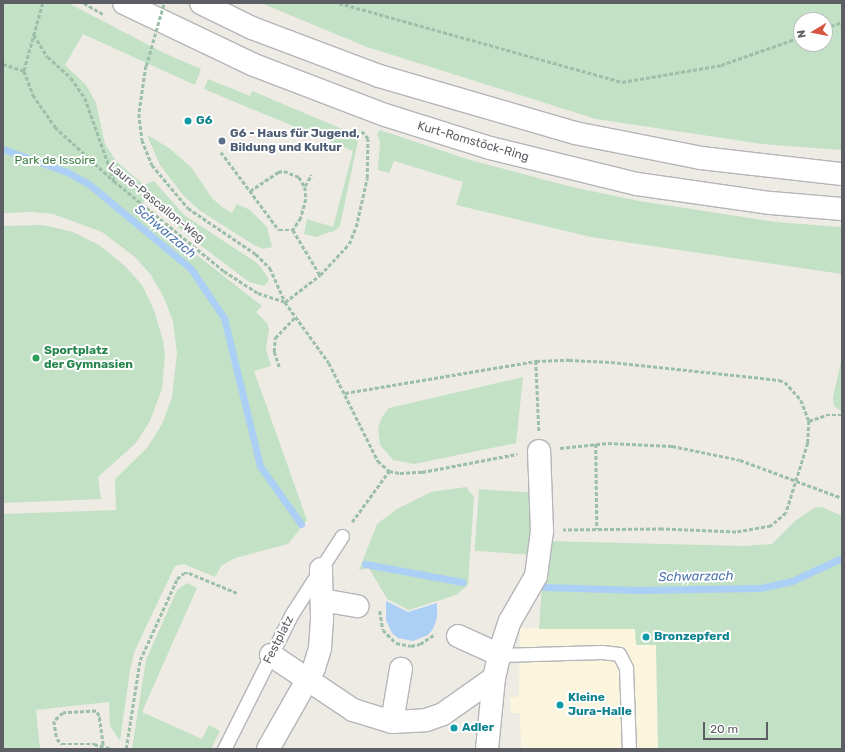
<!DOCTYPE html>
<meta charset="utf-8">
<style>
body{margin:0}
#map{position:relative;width:845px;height:752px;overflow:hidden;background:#edebe4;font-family:Rubik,sans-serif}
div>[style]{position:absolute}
.commercial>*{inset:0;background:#faf5dc}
.green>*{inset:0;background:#c3e1c5;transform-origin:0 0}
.water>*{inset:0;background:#abcff5}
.stream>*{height:7px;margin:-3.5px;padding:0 3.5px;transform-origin:3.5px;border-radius:3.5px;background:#abcff5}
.path>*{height:2.5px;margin-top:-1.25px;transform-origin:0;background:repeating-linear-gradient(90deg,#9cbfa9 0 4px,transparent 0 6px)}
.roads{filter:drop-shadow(1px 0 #b4b5b9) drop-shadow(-1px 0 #b4b5b9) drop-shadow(0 1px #b4b5b9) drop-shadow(0 -1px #b4b5b9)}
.lane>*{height:13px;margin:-6.5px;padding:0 6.5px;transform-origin:6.5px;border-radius:6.5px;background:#fff}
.street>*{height:22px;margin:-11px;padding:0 11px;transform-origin:11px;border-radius:11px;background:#fff}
.secondary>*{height:22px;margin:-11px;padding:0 11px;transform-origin:11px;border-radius:11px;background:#fff}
.path-bridge>*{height:2.5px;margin-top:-1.25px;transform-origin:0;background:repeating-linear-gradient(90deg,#9cbfa9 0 4px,transparent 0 6px)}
.dots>*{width:11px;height:11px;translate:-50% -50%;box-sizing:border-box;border:2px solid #fff;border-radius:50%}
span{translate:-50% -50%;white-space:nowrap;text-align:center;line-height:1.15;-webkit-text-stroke:4px #fff;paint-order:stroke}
.culture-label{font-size:12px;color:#0d838f;font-weight:700}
.left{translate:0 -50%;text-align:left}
.service-label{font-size:12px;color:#4e5e75;font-weight:700}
.street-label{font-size:12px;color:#5c5e63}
.park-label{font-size:12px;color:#3e7f46}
.leisure-label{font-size:12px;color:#27864d;font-weight:700}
.water-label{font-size:13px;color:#4e76ad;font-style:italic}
.frame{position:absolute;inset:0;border:4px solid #5c5e63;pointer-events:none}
.north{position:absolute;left:793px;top:12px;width:40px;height:40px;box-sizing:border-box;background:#fff;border:1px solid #bebfc1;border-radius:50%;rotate:260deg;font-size:11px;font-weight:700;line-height:16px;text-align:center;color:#5c5e63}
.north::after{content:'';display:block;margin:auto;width:14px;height:18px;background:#d55741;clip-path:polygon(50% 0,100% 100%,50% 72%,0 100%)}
.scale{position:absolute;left:703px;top:722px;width:65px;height:18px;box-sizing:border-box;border:2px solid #5c5e63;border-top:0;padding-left:5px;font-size:12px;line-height:14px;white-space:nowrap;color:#5c5e63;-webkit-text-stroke:3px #fff;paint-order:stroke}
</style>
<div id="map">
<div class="commercial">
<div style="clip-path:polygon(520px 628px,636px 629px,656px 645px,658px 749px,521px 749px,520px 713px,511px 713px,510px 698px,519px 696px)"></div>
</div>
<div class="green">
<div style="clip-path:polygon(3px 3px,68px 3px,164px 53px,201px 69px,195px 85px,83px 34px,65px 65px,86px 85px,96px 103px,105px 144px,116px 161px,144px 185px,154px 181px,184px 215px,254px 261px,261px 267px,269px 280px,264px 286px,249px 282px,187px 235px,146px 198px,138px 209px,262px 306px,256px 312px,267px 323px,269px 329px,266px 349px,271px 366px,254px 371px,307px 520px,288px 544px,235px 558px,221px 566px,215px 577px,184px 564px,175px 566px,135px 650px,130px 670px,120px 741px,110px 726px,109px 702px,36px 710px,40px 749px,3px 749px,3px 514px,116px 510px,115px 479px,147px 448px,162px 424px,172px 397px,177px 353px,173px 321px,164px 298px,151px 275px,135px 257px,102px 232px,53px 214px,33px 212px,3px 213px)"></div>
<div style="clip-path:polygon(evenodd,261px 3px,842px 3px,842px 150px,762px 144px,596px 119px,367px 47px,261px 3px,801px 20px,825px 20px,825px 44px,801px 44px,801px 20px)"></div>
<div style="clip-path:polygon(208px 79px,250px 96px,252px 91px,359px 136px,340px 226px,336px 230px,316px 237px,304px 234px,307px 219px,333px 227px,353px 151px,204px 89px)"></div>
<div style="clip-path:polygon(380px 130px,470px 160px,572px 187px,639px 201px,775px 222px,842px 227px,842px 274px,591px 237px,456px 205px,463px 182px,394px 161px,389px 173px,378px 170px,380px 142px,377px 134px)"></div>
<div style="clip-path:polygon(147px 135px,169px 148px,191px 167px,212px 198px,222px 207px,232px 213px,237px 204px,250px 210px,267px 227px,272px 247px,263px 249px,254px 245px,199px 210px,183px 195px,160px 165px)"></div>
<div style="clip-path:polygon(43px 225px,73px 232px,99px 245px,125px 266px,142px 285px,154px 310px,163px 341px,165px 355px,162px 389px,150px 421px,136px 443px,98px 477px,101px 499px,3px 503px,3px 226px)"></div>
<div style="clip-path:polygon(842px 358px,842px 406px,841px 411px,834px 406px,833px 397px)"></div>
<div style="clip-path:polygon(523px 377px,516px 443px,414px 464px,393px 460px,380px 445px,378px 428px,382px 417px,389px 408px)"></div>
<div style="clip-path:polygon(466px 487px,474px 497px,468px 585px,456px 595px,409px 610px,387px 599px,369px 568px,359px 570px,377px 524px,397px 509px,431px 492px)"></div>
<div style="left:479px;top:489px;width:59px;height:62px;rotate:4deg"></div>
<div style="clip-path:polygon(822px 507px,842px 516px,842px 749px,658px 749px,656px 645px,636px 645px,635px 629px,539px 629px,545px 541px,745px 546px,772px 544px,795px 521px,814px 508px)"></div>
<div style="clip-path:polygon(187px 583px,197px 588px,142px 712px,202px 739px,209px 725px,220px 731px,211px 749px,132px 749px,146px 660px,177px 590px)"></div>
</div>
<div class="water">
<div style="clip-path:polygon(386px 601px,408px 612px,437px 603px,437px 618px,433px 629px,428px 635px,413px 641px,398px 638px,392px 633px,386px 620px)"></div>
</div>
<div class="stream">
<div style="left:3px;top:149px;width:68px;rotate:19.8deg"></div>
<div style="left:67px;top:172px;width:26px;rotate:29deg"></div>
<div style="left:90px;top:185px;width:131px;rotate:39.7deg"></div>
<div style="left:191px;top:269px;width:59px;rotate:56deg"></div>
<div style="left:224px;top:318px;width:152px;rotate:76.3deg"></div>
<div style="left:260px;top:466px;width:71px;rotate:54.7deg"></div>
<div style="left:365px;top:564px;width:99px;rotate:10.5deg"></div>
<div style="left:544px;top:587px;width:93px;rotate:1.8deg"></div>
<div style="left:637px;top:590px;width:123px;rotate:-0.9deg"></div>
<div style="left:760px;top:588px;width:33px;rotate:-12deg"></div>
<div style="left:792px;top:581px;width:55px;rotate:-24.7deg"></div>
</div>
<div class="path">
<div style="left:43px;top:3px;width:71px;rotate:105.6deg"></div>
<div style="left:24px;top:71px;width:26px;rotate:69deg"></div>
<div style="left:33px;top:95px;width:39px;rotate:55deg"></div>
<div style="left:55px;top:127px;width:80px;rotate:42.5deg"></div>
<div style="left:114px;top:181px;width:142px;rotate:39.3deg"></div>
<div style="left:224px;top:271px;width:40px;rotate:32.9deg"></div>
<div style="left:258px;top:293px;width:28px;rotate:18deg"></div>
<div style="left:84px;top:3px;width:24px;rotate:30deg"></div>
<div style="left:339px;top:3px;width:294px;rotate:15.6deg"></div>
<div style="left:622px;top:82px;width:100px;rotate:-9.7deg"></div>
<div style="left:721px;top:65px;width:85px;rotate:-19.3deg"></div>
<div style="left:825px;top:28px;width:18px;rotate:-19deg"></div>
<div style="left:34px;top:35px;width:26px;rotate:58deg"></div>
<div style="left:48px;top:57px;width:31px;rotate:42deg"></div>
<div style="left:71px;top:78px;width:24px;rotate:55deg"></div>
<div style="left:85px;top:98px;width:87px;rotate:70.5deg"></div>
<div style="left:3px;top:64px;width:22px;rotate:18deg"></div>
<div style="left:146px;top:66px;width:49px;rotate:98.3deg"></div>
<div style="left:139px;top:114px;width:26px;rotate:83deg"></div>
<div style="left:142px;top:140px;width:27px;rotate:68deg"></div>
<div style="left:152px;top:165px;width:56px;rotate:50.1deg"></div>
<div style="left:188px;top:208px;width:82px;rotate:34.1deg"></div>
<div style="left:256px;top:254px;width:20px;rotate:45deg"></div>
<div style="left:270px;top:268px;width:37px;rotate:66deg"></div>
<div style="left:285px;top:302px;width:75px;rotate:54.2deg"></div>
<div style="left:329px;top:363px;width:110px;rotate:63.4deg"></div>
<div style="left:378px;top:461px;width:15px;rotate:42deg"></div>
<div style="left:389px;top:471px;width:11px;rotate:10deg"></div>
<div style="left:400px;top:473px;width:22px;rotate:-3deg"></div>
<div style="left:422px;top:472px;width:97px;rotate:-10.7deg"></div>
<div style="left:221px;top:152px;width:97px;rotate:53.4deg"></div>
<div style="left:279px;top:230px;width:14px"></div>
<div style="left:305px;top:186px;width:13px;rotate:-61deg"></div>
<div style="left:250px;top:191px;width:34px;rotate:-34deg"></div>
<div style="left:278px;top:172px;width:6px;rotate:-9deg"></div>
<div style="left:284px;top:171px;width:16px;rotate:22deg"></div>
<div style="left:299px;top:177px;width:12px;rotate:59deg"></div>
<div style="left:305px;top:187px;width:12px;rotate:85deg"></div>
<div style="left:306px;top:199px;width:20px;rotate:105deg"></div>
<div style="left:301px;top:218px;width:14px;rotate:124deg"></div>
<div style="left:293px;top:230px;width:52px;rotate:59deg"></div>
<div style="left:285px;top:302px;width:44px;rotate:-37.6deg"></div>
<div style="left:320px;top:275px;width:42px;rotate:-46.9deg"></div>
<div style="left:349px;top:244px;width:18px;rotate:-68deg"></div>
<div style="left:356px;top:227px;width:50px;rotate:-77.3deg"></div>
<div style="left:367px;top:178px;width:39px;rotate:-89deg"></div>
<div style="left:368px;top:139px;width:11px;rotate:-131deg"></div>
<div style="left:536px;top:361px;width:70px;rotate:87.5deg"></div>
<div style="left:279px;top:367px;width:16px;rotate:-108deg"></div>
<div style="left:274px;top:352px;width:14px;rotate:-86deg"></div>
<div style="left:275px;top:338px;width:29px;rotate:-46deg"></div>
<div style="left:345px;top:393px;width:194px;rotate:-9.5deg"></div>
<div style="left:536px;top:361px;width:33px;rotate:-2deg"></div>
<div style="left:569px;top:360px;width:42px;rotate:2.7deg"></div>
<div style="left:611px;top:362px;width:169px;rotate:6.1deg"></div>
<div style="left:779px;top:380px;width:6px;rotate:18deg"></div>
<div style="left:785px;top:382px;width:24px;rotate:48deg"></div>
<div style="left:801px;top:400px;width:22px;rotate:69deg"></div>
<div style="left:809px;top:421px;width:22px;rotate:93deg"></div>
<div style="left:808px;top:443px;width:73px;rotate:107.4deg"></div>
<div style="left:786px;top:513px;width:20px;rotate:139deg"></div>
<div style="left:771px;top:526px;width:36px;rotate:170deg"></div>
<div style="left:736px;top:532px;width:74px;rotate:-177.7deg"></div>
<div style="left:662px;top:529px;width:99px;rotate:179.4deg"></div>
<div style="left:809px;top:421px;width:18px;rotate:-19deg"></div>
<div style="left:826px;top:415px;width:16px"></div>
<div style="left:596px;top:444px;width:85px;rotate:89.3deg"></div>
<div style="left:560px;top:448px;width:48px;rotate:-5.9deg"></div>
<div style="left:608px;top:443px;width:64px;rotate:2.7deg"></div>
<div style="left:672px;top:446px;width:69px;rotate:11.6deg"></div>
<div style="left:740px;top:460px;width:109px;rotate:20.4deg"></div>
<div style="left:352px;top:522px;width:63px;rotate:-54deg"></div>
<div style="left:380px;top:611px;width:19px;rotate:81deg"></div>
<div style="left:383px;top:630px;width:18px;rotate:45deg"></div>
<div style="left:396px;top:643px;width:15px;rotate:11deg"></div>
<div style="left:411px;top:646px;width:9px;rotate:-13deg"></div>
<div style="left:420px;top:644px;width:18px;rotate:-34deg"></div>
<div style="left:103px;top:745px;width:29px;rotate:-98deg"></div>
<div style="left:99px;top:716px;width:6px;rotate:-121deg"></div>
<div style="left:96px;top:711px;width:33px;rotate:177deg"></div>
<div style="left:63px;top:713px;width:12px;rotate:138deg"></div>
<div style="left:54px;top:721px;width:18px;rotate:81deg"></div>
<div style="left:57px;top:739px;width:7px;rotate:45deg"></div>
<div style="left:62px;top:744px;width:32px"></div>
<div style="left:94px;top:744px;width:20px;rotate:15deg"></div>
<div style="left:126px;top:749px;width:90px;rotate:-81.1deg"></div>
<div style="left:140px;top:660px;width:89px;rotate:-65.4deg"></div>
<div style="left:177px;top:579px;width:9px;rotate:-41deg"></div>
<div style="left:184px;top:573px;width:5px"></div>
<div style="left:189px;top:573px;width:52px;rotate:22.6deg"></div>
</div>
<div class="roads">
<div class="lane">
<div style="left:500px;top:655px;width:102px;rotate:-1.7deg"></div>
<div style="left:602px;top:652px;width:17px;rotate:7deg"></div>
<div style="left:619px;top:654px;width:16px;rotate:63deg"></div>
<div style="left:626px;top:668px;width:81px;rotate:87.9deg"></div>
<div style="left:224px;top:749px;width:150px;rotate:-63.4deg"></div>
<div style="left:291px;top:615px;width:94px;rotate:-57.2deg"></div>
</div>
<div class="street">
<div style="left:322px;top:600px;width:36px;rotate:10deg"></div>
<div style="left:458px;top:636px;width:46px;rotate:24.3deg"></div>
<div style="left:271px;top:655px;width:99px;rotate:33.9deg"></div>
<div style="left:353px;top:710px;width:41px;rotate:17.1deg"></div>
<div style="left:392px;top:722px;width:34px;rotate:-3deg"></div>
<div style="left:426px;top:720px;width:18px;rotate:-19deg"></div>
<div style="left:443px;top:714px;width:62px;rotate:-35.2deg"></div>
<div style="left:392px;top:722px;width:54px;rotate:-80.4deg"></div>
<div style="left:268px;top:749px;width:93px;rotate:-60.4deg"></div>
<div style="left:314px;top:668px;width:21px;rotate:-73deg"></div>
<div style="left:320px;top:648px;width:30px;rotate:-86deg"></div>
<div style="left:322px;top:618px;width:49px;rotate:-91.2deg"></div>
<div style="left:487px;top:749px;width:71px;rotate:-84.4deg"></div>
<div style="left:494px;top:678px;width:31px;rotate:-77deg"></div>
<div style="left:501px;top:648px;width:28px;rotate:-72deg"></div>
<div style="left:510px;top:621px;width:52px;rotate:-60deg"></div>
<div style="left:536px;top:576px;width:45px;rotate:-82.4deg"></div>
<div style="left:542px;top:531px;width:80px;rotate:-92.1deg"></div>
</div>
<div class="secondary">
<div style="left:124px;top:3px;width:144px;rotate:25.5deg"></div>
<div style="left:254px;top:65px;width:140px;rotate:20.9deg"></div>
<div style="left:385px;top:115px;width:110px;rotate:17.4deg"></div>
<div style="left:490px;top:148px;width:151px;rotate:13.8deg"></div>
<div style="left:637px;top:184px;width:135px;rotate:8.1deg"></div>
<div style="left:771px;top:203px;width:71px;rotate:4.8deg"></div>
<div style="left:201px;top:3px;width:57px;rotate:26.1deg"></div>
<div style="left:252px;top:28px;width:136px;rotate:20.7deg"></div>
<div style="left:379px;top:76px;width:204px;rotate:16.2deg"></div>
<div style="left:575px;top:133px;width:128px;rotate:11.2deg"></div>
<div style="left:701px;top:158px;width:142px;rotate:6.5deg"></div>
</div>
</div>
<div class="path-bridge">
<div style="left:146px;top:66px;width:66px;rotate:-74.1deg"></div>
</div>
<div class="dots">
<div style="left:188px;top:121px;background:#0f9aa8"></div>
<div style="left:222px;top:141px;background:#5c6f8a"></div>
<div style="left:36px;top:358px;background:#2e9e5b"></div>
<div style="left:646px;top:637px;background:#0f9aa8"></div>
<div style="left:560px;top:705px;background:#0f9aa8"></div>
<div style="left:454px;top:728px;background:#0f9aa8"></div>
</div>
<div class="culture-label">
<span class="left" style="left:196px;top:121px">G6</span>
<span class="left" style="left:654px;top:637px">Bronzepferd</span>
<span class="left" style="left:568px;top:705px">Kleine<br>Jura-Halle</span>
<span class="left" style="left:462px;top:728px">Adler</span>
</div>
<div class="service-label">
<span class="left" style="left:230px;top:141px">G6 - Haus für Jugend,<br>Bildung und Kultur</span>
</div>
<div class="street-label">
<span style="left:473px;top:142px;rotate:16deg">Kurt-Romstöck-Ring</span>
<span style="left:156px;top:203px;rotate:39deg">Laure-Pascallon-Weg</span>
<span style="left:279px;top:640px;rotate:-63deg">Festplatz</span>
</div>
<div class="park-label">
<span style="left:55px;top:161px">Park de Issoire</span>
</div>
<div class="leisure-label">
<span class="left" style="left:44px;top:358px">Sportplatz<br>der Gymnasien</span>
</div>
<div class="water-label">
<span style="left:165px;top:232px;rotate:40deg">Schwarzach</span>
<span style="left:696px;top:577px;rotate:-1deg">Schwarzach</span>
</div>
<div class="frame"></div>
<div class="north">N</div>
<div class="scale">20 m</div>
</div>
